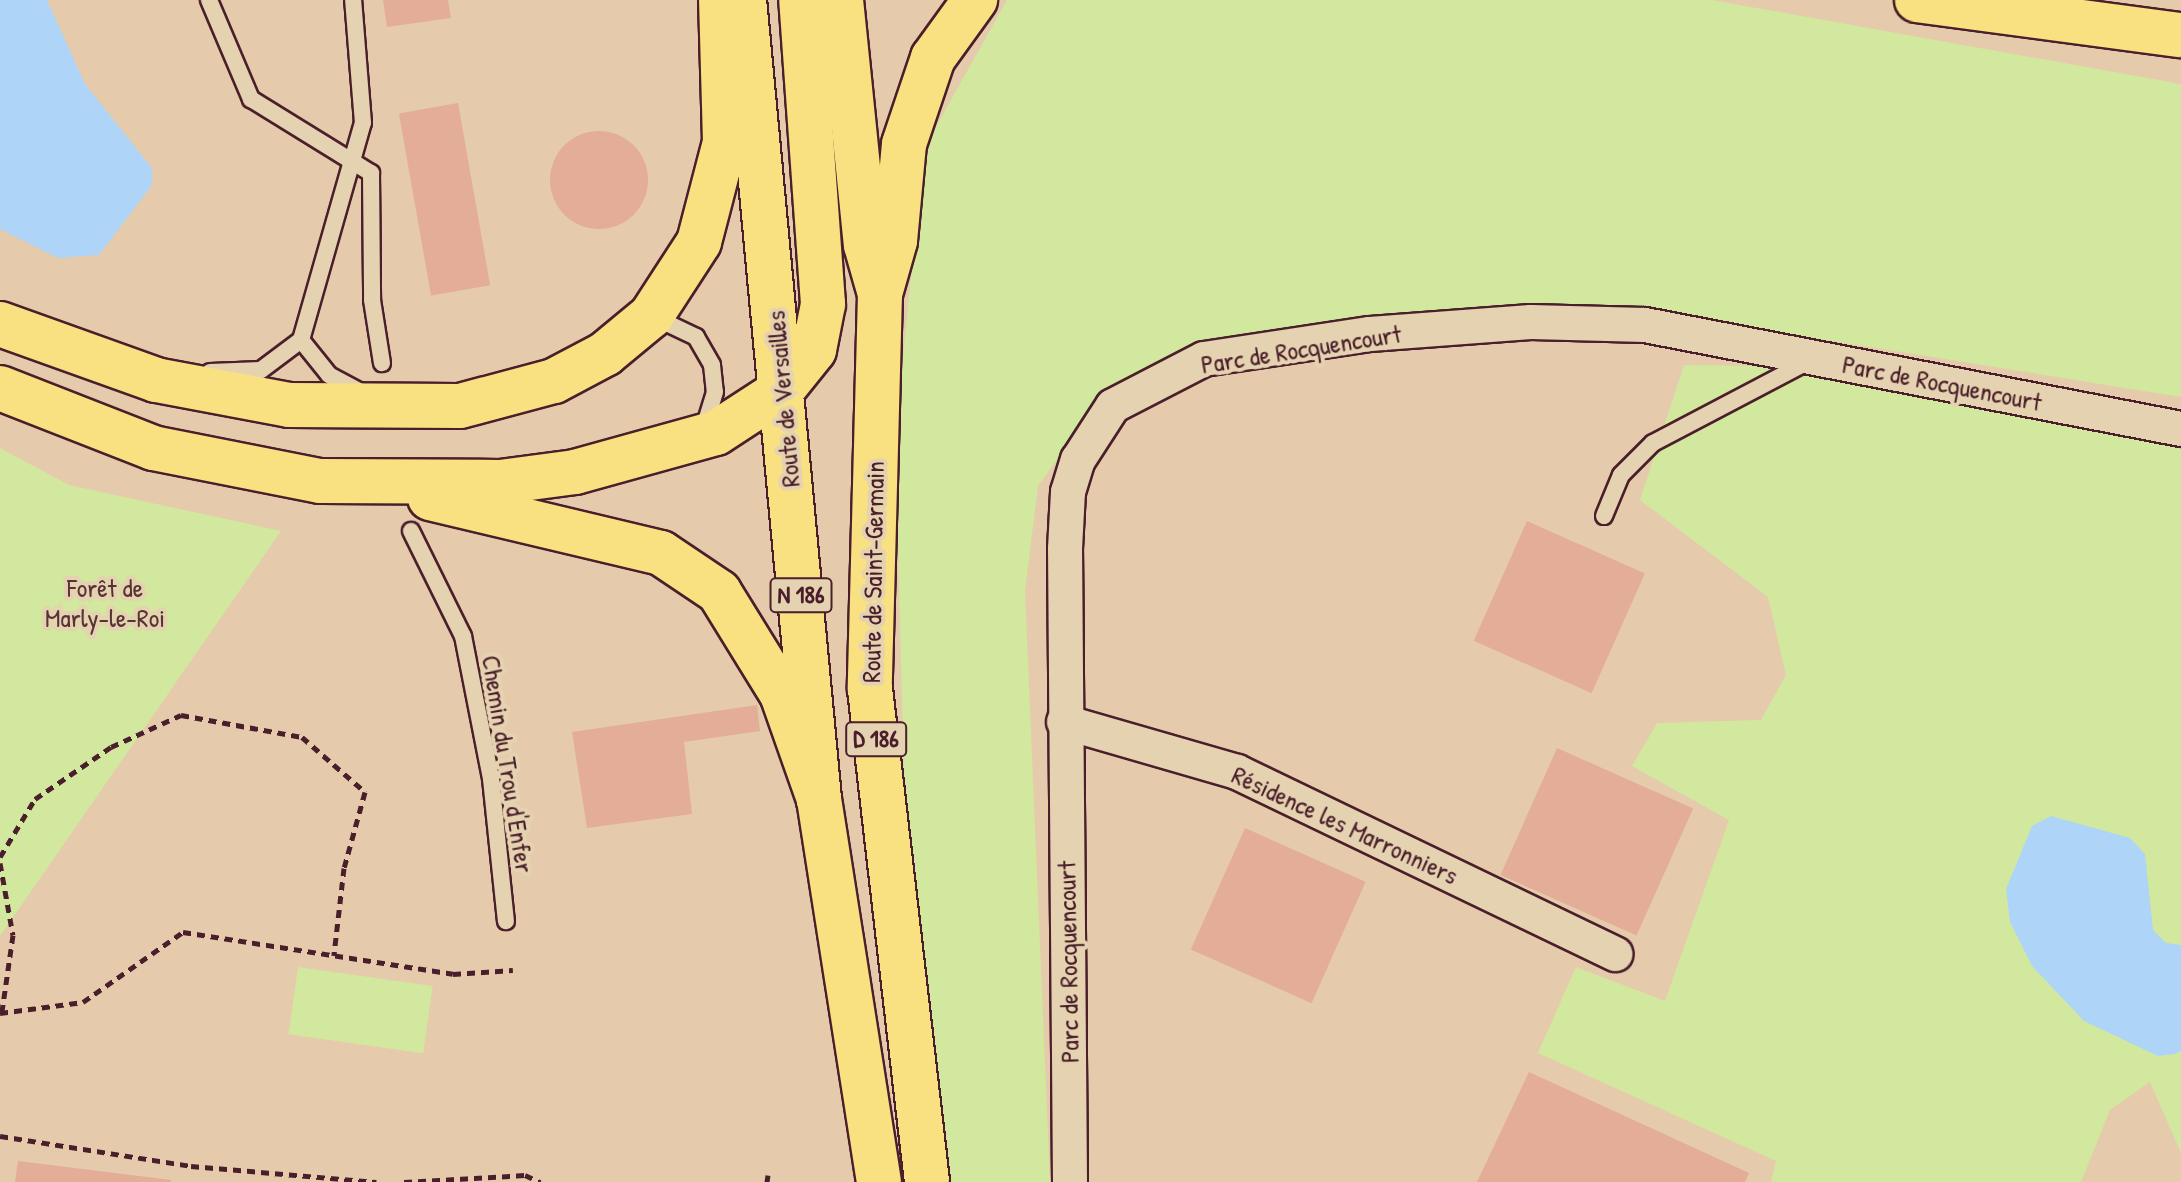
<!DOCTYPE html>
<meta charset="utf-8">
<style>
body{margin:0}
#map{position:relative;width:2181px;height:1182px;overflow:hidden;background:#e5cbab;font-family:"Patrick Hand",sans-serif}
div>[style]{position:absolute}
.green>*{inset:0;background:#d1e89e;transform-origin:0 0}
.water>*{inset:0;background:#aed4f7}
.building>*{inset:0;background:#e3ad98;transform-origin:0 0}
.round{border-radius:50%}
.path>*{height:5px;margin-top:-2.5px;transform-origin:0;background:repeating-linear-gradient(90deg,#4a1f2b 0 8px,transparent 0 14px)}
.roads{filter:drop-shadow(2px 0 #4a1f2b) drop-shadow(-2px 0 #4a1f2b) drop-shadow(0 2px #4a1f2b) drop-shadow(0 -2px #4a1f2b)}
.service>*{height:16px;margin:-8px;padding:0 8px;transform-origin:8px;border-radius:8px;background:#e5d2b0}
.minor>*{height:34px;margin:-17px;padding:0 17px;transform-origin:17px;border-radius:17px;background:#e5d2b0}
.primary>*{height:44px;margin:-22px;padding:0 22px;transform-origin:22px;border-radius:22px;background:#f9e181}
.motorway>*{height:44px;margin:-22px;padding:0 22px;transform-origin:22px;border-radius:22px;background:#f9e181}
span{translate:-50% -50%;white-space:nowrap;text-align:center;line-height:1.15;-webkit-text-stroke:8px #e5d2b0;paint-order:stroke}
.shield-label span{padding:2px 6px;background:#e5d2b0;border:2px solid;border-radius:6px;-webkit-text-stroke-width:0}
.shield-label{font-size:24px;color:#4a1f2b;font-weight:700}
.street-label{font-size:26px;color:#4a1f2b}
.park-label{font-size:26px;color:#583336}
</style>
<div id="map">
<div class="green">
<div style="clip-path:polygon(1007px 0,1712px 0,2181px 84px,2181px 397px,1721px 323px,1467px 309px,1205px 356px,1089px 415px,1038px 486px,1025px 591px,1050px 1182px,939px 1182px,905px 814px,895px 435px,924px 148px)"></div>
<div style="clip-path:polygon(1684px 365px,1762px 366px,2181px 444px,2181px 1153px,2150px 1082px,2110px 1110px,2081px 1182px,1771px 1182px,1776px 1161px,1538px 1053px,1576px 967px,1665px 1001px,1729px 820px,1632px 766px,1657px 723px,1761px 720px,1786px 675px,1768px 597px,1640px 500px)"></div>
<div style="clip-path:polygon(0 448px,69px 485px,281px 531px,0 936px)"></div>
<div style="left:298px;top:967px;width:136px;height:68px;rotate:8deg"></div>
</div>
<div class="water">
<div style="clip-path:polygon(0 0,47px 0,85px 84px,152px 168px,152px 185px,99px 255px,58px 258px,0 229px)"></div>
<div style="clip-path:polygon(2051px 816px,2130px 838px,2145px 854px,2153px 930px,2166px 943px,2181px 945px,2181px 1051px,2175px 1054px,2158px 1056px,2084px 1021px,2032px 966px,2010px 922px,2006px 889px,2032px 826px)"></div>
</div>
<div class="building">
<div style="clip-path:polygon(383px 0,448px 0,451px 18px,387px 27px)"></div>
<div style="left:458px;top:103px;width:185px;height:60px;rotate:80deg"></div>
<div class="round" style="left:550px;top:131px;width:98px;height:98px"></div>
<div style="left:1527px;top:521px;width:129px;height:131px;rotate:24deg"></div>
<div style="clip-path:polygon(757px 705px,760px 731px,684px 742px,692px 814px,587px 828px,572px 732px)"></div>
<div style="left:1557px;top:748px;width:149px;height:139px;rotate:24deg"></div>
<div style="left:1245px;top:828px;width:132px;height:133px;rotate:24deg"></div>
<div style="clip-path:polygon(1529px 1072px,1749px 1173px,1745px 1182px,1477px 1182px)"></div>
<div style="clip-path:polygon(18px 1161px,171px 1180px,171px 1182px,15px 1182px)"></div>
</div>
<div class="path">
<div style="left:0;top:857px;width:68px;rotate:-58.9deg"></div>
<div style="left:35px;top:799px;width:92px;rotate:-34.4deg"></div>
<div style="left:111px;top:747px;width:77px;rotate:-24.6deg"></div>
<div style="left:181px;top:715px;width:123px;rotate:10.3deg"></div>
<div style="left:302px;top:737px;width:84px;rotate:41.1deg"></div>
<div style="left:365px;top:792px;width:79px;rotate:105.4deg"></div>
<div style="left:344px;top:868px;width:88px;rotate:96.6deg"></div>
<div style="left:0;top:863px;width:73px;rotate:79.8deg"></div>
<div style="left:13px;top:935px;width:77px;rotate:98.2deg"></div>
<div style="left:0;top:1013px;width:84px;rotate:-7.5deg"></div>
<div style="left:83px;top:1002px;width:122px;rotate:-35deg"></div>
<div style="left:183px;top:932px;width:273px;rotate:8.8deg"></div>
<div style="left:453px;top:974px;width:60px;rotate:-3.8deg"></div>
<div style="left:0;top:1136px;width:193px;rotate:8.9deg"></div>
<div style="left:191px;top:1166px;width:186px;rotate:4.9deg"></div>
<div style="left:404px;top:1182px;width:121px;rotate:-3.3deg"></div>
<div style="left:525px;top:1175px;width:17px;rotate:25deg"></div>
<div style="left:767px;top:1182px;width:7px;rotate:-82deg"></div>
</div>
<div class="roads">
<div class="service">
<div style="left:209px;top:0;width:108px;rotate:67deg"></div>
<div style="left:251px;top:99px;width:141px;rotate:31.7deg"></div>
<div style="left:371px;top:173px;width:127px;rotate:89.5deg"></div>
<div style="left:372px;top:300px;width:64px;rotate:81deg"></div>
<div style="left:652px;top:316px;width:49px;rotate:25.5deg"></div>
<div style="left:696px;top:337px;width:32px;rotate:60deg"></div>
<div style="left:712px;top:365px;width:27px;rotate:84deg"></div>
<div style="left:715px;top:392px;width:41px;rotate:107.1deg"></div>
<div style="left:301px;top:340px;width:226px;rotate:-74.1deg"></div>
<div style="left:363px;top:123px;width:123px;rotate:-94.6deg"></div>
<div style="left:210px;top:372px;width:51px;rotate:-2.2deg"></div>
<div style="left:261px;top:370px;width:50px;rotate:-36.9deg"></div>
<div style="left:301px;top:340px;width:45px;rotate:51.3deg"></div>
<div style="left:329px;top:375px;width:34px;rotate:28deg"></div>
<div style="left:1604px;top:516px;width:44px;rotate:-67.5deg"></div>
<div style="left:1621px;top:475px;width:45px;rotate:-45deg"></div>
<div style="left:1653px;top:443px;width:176px;rotate:-27.7deg"></div>
<div style="left:411px;top:531px;width:117px;rotate:63.7deg"></div>
<div style="left:463px;top:636px;width:146px;rotate:78.9deg"></div>
<div style="left:491px;top:779px;width:143px;rotate:84deg"></div>
</div>
<div class="minor">
<div style="left:1064px;top:722px;width:180px;rotate:16.1deg"></div>
<div style="left:1237px;top:772px;width:420px;rotate:25.7deg"></div>
<div style="left:1070px;top:1182px;width:633px;rotate:-90.45deg"></div>
<div style="left:1065px;top:549px;width:57px;rotate:-87deg"></div>
<div style="left:1068px;top:492px;width:34px;rotate:-73deg"></div>
<div style="left:1078px;top:460px;width:64px;rotate:-57.1deg"></div>
<div style="left:1113px;top:406px;width:102px;rotate:-27.3deg"></div>
<div style="left:1204px;top:359px;width:168px;rotate:-8.6deg"></div>
<div style="left:1370px;top:334px;width:161px;rotate:-4.3deg"></div>
<div style="left:1531px;top:322px;width:114px;rotate:1.5deg"></div>
<div style="left:1645px;top:325px;width:546px;rotate:10.98deg"></div>
</div>
<div class="primary">
<div style="left:744px;top:0;width:803px;rotate:84.64deg"></div>
<div style="left:819px;top:799px;width:388px;rotate:81.1deg"></div>
<div style="left:841px;top:0;width:246px;rotate:84.2deg"></div>
<div style="left:866px;top:245px;width:51px;rotate:74.1deg"></div>
<div style="left:880px;top:294px;width:395px;rotate:91.5deg"></div>
<div style="left:870px;top:689px;width:496px;rotate:83.4deg"></div>
</div>
<div class="motorway">
<div style="left:1917px;top:0;width:266px;rotate:7.6deg"></div>
<div style="left:880px;top:294px;width:55px;rotate:-74.2deg"></div>
<div style="left:895px;top:241px;width:97px;rotate:-84.7deg"></div>
<div style="left:904px;top:144px;width:91px;rotate:-71.4deg"></div>
<div style="left:933px;top:58px;width:72px;rotate:-54.1deg"></div>
<div style="left:0;top:324px;width:166px;rotate:19.7deg"></div>
<div style="left:156px;top:380px;width:135px;rotate:10.6deg"></div>
<div style="left:289px;top:405px;width:171px;rotate:0.3deg"></div>
<div style="left:460px;top:406px;width:97px;rotate:-14.9deg"></div>
<div style="left:554px;top:381px;width:58px;rotate:-27.9deg"></div>
<div style="left:605px;top:354px;width:60px;rotate:-39.6deg"></div>
<div style="left:651px;top:316px;width:88px;rotate:-57deg"></div>
<div style="left:699px;top:242px;width:103px;rotate:-75.4deg"></div>
<div style="left:725px;top:142px;width:142px;rotate:-91.6deg"></div>
<div style="left:0;top:388px;width:164px;rotate:21.4deg"></div>
<div style="left:153px;top:448px;width:170px;rotate:11.2deg"></div>
<div style="left:320px;top:481px;width:180px;rotate:0.3deg"></div>
<div style="left:500px;top:482px;width:76px;rotate:-7.6deg"></div>
<div style="left:575px;top:472px;width:146px;rotate:-15.5deg"></div>
<div style="left:716px;top:433px;width:79px;rotate:-33.1deg"></div>
<div style="left:782px;top:390px;width:51px;rotate:-51.3deg"></div>
<div style="left:814px;top:350px;width:47px;rotate:-78.9deg"></div>
<div style="left:823px;top:304px;width:305px;rotate:-94.1deg"></div>
<div style="left:430px;top:498px;width:237px;rotate:13.4deg"></div>
<div style="left:661px;top:553px;width:70px;rotate:33.9deg"></div>
<div style="left:719px;top:592px;width:120px;rotate:58.3deg"></div>
<div style="left:782px;top:694px;width:111px;rotate:70.6deg"></div>
</div>
</div>
<div class="shield-label">
<span style="left:801px;top:595px">N 186</span>
<span style="left:876px;top:739px">D 186</span>
</div>
<div class="street-label">
<span style="left:1301px;top:349px;rotate:-9deg">Parc de Rocquencourt</span>
<span style="left:1942px;top:383px;rotate:11deg">Parc de Rocquencourt</span>
<span style="left:783px;top:399px;rotate:-95deg">Route de Versailles</span>
<span style="left:873px;top:572px;rotate:-89deg">Route de Saint-Germain</span>
<span style="left:508px;top:764px;rotate:81deg">Chemin du Trou d'Enfer</span>
<span style="left:1345px;top:825px;rotate:25deg">Résidence les Marronniers</span>
<span style="left:1068px;top:962px;rotate:-91deg">Parc de Rocquencourt</span>
</div>
<div class="park-label">
<span style="left:105px;top:603px">Forêt de<br>Marly-le-Roi</span>
</div>
</div>
